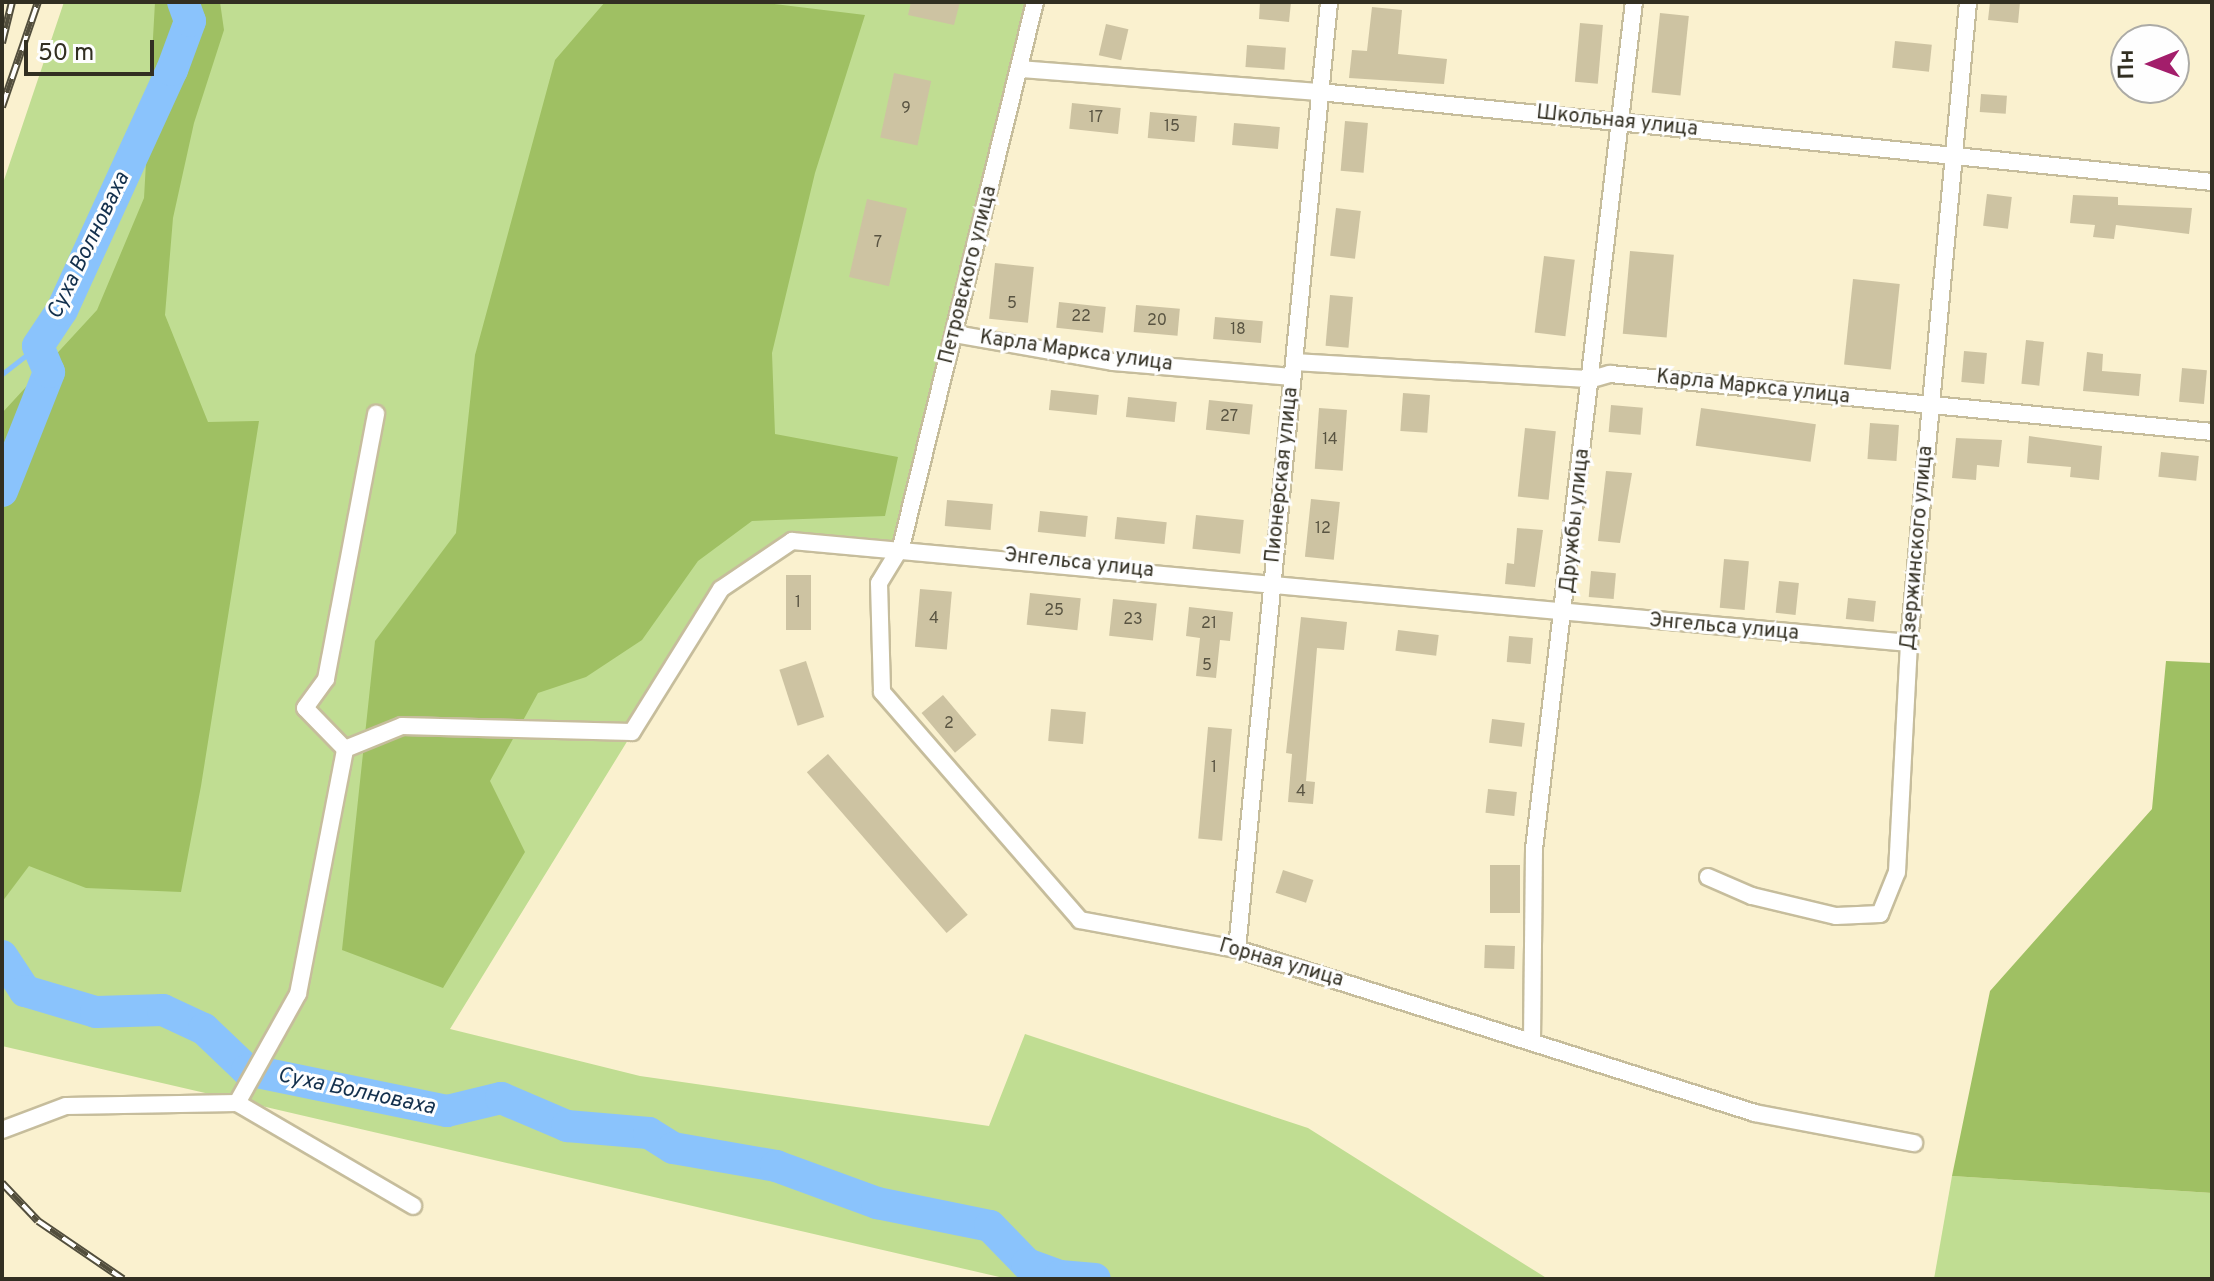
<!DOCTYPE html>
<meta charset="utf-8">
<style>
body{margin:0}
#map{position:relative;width:2214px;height:1281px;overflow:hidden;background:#faf1cf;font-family:Overpass,sans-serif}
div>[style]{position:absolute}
.green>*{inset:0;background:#c0dd92}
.forest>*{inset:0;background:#9fc063}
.stream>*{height:5px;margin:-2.5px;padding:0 2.5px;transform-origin:2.5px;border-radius:2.5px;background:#8ac3fc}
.river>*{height:32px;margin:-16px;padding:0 16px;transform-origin:16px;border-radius:16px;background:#8ac3fc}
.building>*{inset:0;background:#cdc3a2;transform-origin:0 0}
.roads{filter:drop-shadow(2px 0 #c6bd9c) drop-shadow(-2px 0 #c6bd9c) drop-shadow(0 2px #c6bd9c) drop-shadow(0 -2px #c6bd9c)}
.minor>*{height:16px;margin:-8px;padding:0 8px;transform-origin:8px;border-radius:8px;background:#fff}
.rail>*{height:8px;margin-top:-4px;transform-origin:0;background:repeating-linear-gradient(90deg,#fefefe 0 15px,#524e3d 0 30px);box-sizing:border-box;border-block:2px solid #524e3d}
span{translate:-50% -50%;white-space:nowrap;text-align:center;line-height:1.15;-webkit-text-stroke:6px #fefefe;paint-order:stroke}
.number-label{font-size:16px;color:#595442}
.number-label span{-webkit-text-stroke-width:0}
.street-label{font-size:20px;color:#322f22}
.water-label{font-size:22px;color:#13304d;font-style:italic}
.frame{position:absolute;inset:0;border:4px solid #322f22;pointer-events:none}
.north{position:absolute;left:2110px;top:24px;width:80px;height:80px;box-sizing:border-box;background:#fefefe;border:2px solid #acaba6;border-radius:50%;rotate:269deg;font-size:22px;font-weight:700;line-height:32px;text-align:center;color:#322f22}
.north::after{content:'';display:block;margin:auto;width:28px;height:36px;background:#a31e6b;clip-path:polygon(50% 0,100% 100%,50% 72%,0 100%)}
.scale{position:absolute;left:24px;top:40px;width:130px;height:36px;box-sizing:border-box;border:4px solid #322f22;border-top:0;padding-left:10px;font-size:24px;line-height:28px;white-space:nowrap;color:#322f22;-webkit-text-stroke:6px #fefefe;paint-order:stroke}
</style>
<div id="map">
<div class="green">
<div style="clip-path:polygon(64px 2px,1035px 2px,901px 547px,792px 541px,721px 589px,450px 1029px,640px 1076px,989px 1126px,1025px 1034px,1308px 1128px,1548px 1279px,1008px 1279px,2px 1046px,2px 186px)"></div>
<div style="clip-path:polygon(1952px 1176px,2212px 1193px,2212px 1279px,1934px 1279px)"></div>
</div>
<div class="forest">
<div style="clip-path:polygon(155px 2px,220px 2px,224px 30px,194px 123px,173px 218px,165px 315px,208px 422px,259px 421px,201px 786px,181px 892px,86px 888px,29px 866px,2px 902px,2px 413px,97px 310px,144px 198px)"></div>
<div style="clip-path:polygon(605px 2px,758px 2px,865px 15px,815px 173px,772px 353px,775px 434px,898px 457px,885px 516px,752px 521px,698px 561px,642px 640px,586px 677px,538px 693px,490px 781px,525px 852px,443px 988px,342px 950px,375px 641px,456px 533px,475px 355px,555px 60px)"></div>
<div style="clip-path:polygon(2166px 661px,2212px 663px,2212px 1193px,1952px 1176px,1990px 991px,2152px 809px)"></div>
</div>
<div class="stream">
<div style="left:2px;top:374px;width:46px;rotate:-37.9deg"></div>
</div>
<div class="river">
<div style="left:2px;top:491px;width:128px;rotate:-68.4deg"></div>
<div style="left:49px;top:372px;width:28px;rotate:-113deg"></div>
<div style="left:38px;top:346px;width:43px;rotate:-56.3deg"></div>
<div style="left:62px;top:310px;width:264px;rotate:-65.4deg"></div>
<div style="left:172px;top:70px;width:52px;rotate:-69.8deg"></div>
<div style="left:190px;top:21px;width:20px;rotate:-110deg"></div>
<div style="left:2px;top:956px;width:42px;rotate:56.7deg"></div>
<div style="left:25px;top:991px;width:74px;rotate:16.5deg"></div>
<div style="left:96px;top:1012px;width:67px;rotate:-1.7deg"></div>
<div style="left:163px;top:1010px;width:45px;rotate:24.9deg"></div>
<div style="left:204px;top:1029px;width:59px;rotate:43.6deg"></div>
<div style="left:247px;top:1070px;width:204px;rotate:11.6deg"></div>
<div style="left:447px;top:1111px;width:56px;rotate:-13.5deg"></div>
<div style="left:501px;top:1098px;width:72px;rotate:23deg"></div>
<div style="left:567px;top:1126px;width:82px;rotate:4.9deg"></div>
<div style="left:649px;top:1133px;width:28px;rotate:32deg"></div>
<div style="left:673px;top:1148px;width:105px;rotate:9.9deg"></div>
<div style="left:776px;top:1166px;width:108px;rotate:20.1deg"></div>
<div style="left:877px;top:1203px;width:115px;rotate:11.5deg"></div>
<div style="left:990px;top:1226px;width:53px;rotate:45.8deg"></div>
<div style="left:1027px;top:1264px;width:35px;rotate:20deg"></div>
<div style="left:1060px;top:1276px;width:35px;rotate:5deg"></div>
</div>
<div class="building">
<div style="clip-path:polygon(911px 2px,960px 2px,954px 25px,908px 15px)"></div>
<div style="clip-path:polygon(1260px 2px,1291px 2px,1289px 22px,1259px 19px)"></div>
<div style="clip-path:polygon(1990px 2px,2020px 2px,2018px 23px,1988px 20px)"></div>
<div style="clip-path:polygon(1372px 7px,1402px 10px,1398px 54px,1447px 59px,1444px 84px,1349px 78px,1352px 50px,1367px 51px)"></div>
<div style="left:1660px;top:13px;width:29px;height:80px;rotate:6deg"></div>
<div style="left:1580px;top:23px;width:23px;height:59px;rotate:5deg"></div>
<div style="left:1106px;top:24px;width:23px;height:32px;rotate:13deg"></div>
<div style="left:1895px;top:41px;width:37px;height:27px;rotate:6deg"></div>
<div style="left:1247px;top:45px;width:39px;height:22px;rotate:4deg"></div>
<div style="left:894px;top:73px;width:38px;height:66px;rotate:12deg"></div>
<div style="left:1981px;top:94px;width:26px;height:18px;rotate:4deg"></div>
<div style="left:1072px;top:103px;width:49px;height:26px;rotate:6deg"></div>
<div style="left:1150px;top:112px;width:47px;height:26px;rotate:5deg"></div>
<div style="left:1345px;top:121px;width:23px;height:50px;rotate:5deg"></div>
<div style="left:1234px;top:123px;width:46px;height:22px;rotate:5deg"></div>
<div style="left:1987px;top:194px;width:25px;height:32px;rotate:7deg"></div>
<div style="clip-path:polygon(2073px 195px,2118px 197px,2118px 205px,2192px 208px,2189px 234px,2116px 225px,2114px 239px,2093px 237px,2095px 225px,2070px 223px)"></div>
<div style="left:867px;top:199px;width:41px;height:80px;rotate:13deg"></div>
<div style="left:1336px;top:208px;width:25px;height:48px;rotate:7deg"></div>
<div style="left:1630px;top:251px;width:44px;height:83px;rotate:5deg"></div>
<div style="left:1544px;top:256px;width:31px;height:77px;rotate:7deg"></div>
<div style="left:995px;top:263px;width:39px;height:56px;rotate:6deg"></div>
<div style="left:1853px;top:279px;width:47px;height:86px;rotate:6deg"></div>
<div style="left:1330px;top:295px;width:23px;height:51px;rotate:5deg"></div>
<div style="left:1059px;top:302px;width:47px;height:26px;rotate:6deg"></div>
<div style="left:1136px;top:305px;width:44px;height:27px;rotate:5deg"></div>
<div style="left:1215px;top:317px;width:48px;height:22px;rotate:5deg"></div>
<div style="left:2026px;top:340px;width:18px;height:44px;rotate:6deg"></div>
<div style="left:1964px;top:351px;width:23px;height:31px;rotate:5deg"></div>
<div style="clip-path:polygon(2087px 352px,2103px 354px,2102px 371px,2141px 374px,2139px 396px,2083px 391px)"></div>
<div style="left:2182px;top:368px;width:25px;height:34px;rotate:5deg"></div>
<div style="left:1051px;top:390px;width:48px;height:20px;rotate:6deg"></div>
<div style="left:1403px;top:393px;width:27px;height:38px;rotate:4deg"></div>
<div style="left:1128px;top:397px;width:49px;height:20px;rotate:6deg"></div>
<div style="left:1209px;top:400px;width:44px;height:30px;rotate:6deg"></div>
<div style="left:1611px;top:405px;width:32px;height:27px;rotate:5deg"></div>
<div style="left:1319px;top:408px;width:28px;height:61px;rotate:4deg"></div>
<div style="left:1701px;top:408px;width:116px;height:38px;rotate:8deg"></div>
<div style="left:1870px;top:423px;width:29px;height:36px;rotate:4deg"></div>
<div style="left:1525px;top:428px;width:31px;height:69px;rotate:6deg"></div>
<div style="clip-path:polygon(2029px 436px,2102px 446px,2099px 480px,2070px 477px,2071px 467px,2027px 463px)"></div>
<div style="clip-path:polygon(1956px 438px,2002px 440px,1999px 467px,1977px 465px,1976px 480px,1952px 478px)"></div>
<div style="left:2161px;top:452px;width:38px;height:25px;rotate:6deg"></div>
<div style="clip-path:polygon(1606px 471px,1632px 473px,1620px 543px,1598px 541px)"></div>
<div style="left:1311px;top:499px;width:29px;height:58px;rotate:6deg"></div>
<div style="left:947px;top:500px;width:46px;height:26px;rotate:5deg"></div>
<div style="left:1040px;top:511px;width:48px;height:21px;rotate:6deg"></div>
<div style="left:1196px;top:515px;width:48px;height:34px;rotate:6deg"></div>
<div style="left:1117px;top:517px;width:50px;height:22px;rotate:6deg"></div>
<div style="clip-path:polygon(1517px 528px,1543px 530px,1535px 587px,1505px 584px,1507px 563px,1514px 564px)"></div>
<div style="left:1724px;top:559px;width:25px;height:49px;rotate:5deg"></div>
<div style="left:1591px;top:571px;width:25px;height:26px;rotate:5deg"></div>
<div style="left:786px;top:575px;width:25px;height:55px"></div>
<div style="left:1779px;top:581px;width:20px;height:32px;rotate:6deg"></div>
<div style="left:920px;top:589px;width:32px;height:58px;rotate:5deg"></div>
<div style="left:1030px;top:593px;width:51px;height:32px;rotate:6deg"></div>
<div style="left:1848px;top:598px;width:28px;height:21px;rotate:6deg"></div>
<div style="left:1113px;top:599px;width:44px;height:37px;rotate:6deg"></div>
<div style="clip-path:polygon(1189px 607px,1233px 612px,1230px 641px,1220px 640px,1216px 678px,1196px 676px,1200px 638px,1186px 636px)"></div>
<div style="clip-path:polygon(1301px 617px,1347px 622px,1344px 650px,1317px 648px,1306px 781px,1315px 782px,1313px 804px,1288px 802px,1292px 754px,1286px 753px)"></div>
<div style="left:1398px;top:630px;width:41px;height:21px;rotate:7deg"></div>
<div style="left:1509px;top:636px;width:24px;height:26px;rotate:5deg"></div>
<div style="left:806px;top:661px;width:59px;height:28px;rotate:72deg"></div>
<div style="left:943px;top:695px;width:52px;height:28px;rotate:50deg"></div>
<div style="left:1051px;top:709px;width:35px;height:32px;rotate:5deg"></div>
<div style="left:1492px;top:719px;width:33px;height:24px;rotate:7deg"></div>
<div style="left:1208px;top:727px;width:24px;height:112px;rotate:5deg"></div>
<div style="left:828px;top:754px;width:213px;height:28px;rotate:49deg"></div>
<div style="left:1488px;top:789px;width:29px;height:24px;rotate:6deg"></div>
<div style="left:1490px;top:865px;width:30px;height:48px"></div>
<div style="left:1283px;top:870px;width:32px;height:24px;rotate:18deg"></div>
<div style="left:1485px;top:945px;width:30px;height:23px;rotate:2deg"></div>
</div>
<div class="roads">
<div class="minor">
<div style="left:1035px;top:2px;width:561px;rotate:103.81deg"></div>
<div style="left:901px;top:547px;width:42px;rotate:121.4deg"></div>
<div style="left:879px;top:583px;width:109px;rotate:88.4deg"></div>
<div style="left:882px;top:692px;width:302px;rotate:49deg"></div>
<div style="left:1080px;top:920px;width:160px;rotate:10.5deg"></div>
<div style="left:1237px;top:949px;width:543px;rotate:17.57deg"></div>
<div style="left:1755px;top:1113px;width:162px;rotate:10.7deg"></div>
<div style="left:1020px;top:69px;width:301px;rotate:4.4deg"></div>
<div style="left:1320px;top:92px;width:897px;rotate:5.76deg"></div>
<div style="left:955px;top:334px;width:160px;rotate:10deg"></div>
<div style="left:1113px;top:362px;width:180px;rotate:4.8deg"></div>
<div style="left:1294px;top:362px;width:298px;rotate:3.3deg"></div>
<div style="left:1592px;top:379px;width:19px;rotate:-16deg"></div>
<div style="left:1610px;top:374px;width:605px;rotate:5.5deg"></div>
<div style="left:345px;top:749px;width:61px;rotate:-22deg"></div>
<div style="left:402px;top:726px;width:230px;rotate:1.5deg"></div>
<div style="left:632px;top:732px;width:168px;rotate:-58.1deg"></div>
<div style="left:721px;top:589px;width:86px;rotate:-34.1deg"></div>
<div style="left:792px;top:541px;width:1122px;rotate:5.22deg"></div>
<div style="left:1708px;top:877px;width:48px;rotate:23.4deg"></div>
<div style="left:1752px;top:896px;width:86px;rotate:13.4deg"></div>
<div style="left:1836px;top:916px;width:44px;rotate:-2.6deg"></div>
<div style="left:1880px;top:914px;width:45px;rotate:-68deg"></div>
<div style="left:1897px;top:872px;width:229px;rotate:-87deg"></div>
<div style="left:1909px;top:643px;width:644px;rotate:-84.74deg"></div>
<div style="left:1237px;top:949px;width:951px;rotate:-84.45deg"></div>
<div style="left:1532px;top:1041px;width:192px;rotate:-89.4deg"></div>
<div style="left:1534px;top:849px;width:853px;rotate:-83.27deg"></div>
<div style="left:237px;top:1103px;width:125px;rotate:-60.8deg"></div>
<div style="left:298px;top:994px;width:249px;rotate:-79.1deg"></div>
<div style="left:345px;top:749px;width:57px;rotate:-134.3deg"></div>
<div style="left:305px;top:708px;width:36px;rotate:-54deg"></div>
<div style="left:326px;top:679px;width:270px;rotate:-79.3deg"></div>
<div style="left:2px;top:1130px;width:68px;rotate:-20.6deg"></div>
<div style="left:66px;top:1106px;width:171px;rotate:-1deg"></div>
<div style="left:237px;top:1103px;width:204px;rotate:30.3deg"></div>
</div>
</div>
<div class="rail">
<div style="left:2px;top:43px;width:42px;rotate:-76.3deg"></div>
<div style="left:2px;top:107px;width:111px;rotate:-71.1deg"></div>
<div style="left:2px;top:1183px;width:52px;rotate:46.5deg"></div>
<div style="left:38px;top:1221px;width:103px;rotate:34.3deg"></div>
</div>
<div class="number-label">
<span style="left:906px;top:109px">9</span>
<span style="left:1096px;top:118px">17</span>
<span style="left:1172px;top:127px">15</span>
<span style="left:878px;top:243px">7</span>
<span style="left:1012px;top:304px">5</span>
<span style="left:1081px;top:317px">22</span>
<span style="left:1157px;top:321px">20</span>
<span style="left:1238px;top:330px">18</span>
<span style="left:1229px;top:417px">27</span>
<span style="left:1330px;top:440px">14</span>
<span style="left:1323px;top:529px">12</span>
<span style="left:798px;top:603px">1</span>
<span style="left:1054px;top:611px">25</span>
<span style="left:934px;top:619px">4</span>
<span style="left:1133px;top:620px">23</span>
<span style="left:1209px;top:624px">21</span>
<span style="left:1207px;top:666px">5</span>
<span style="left:949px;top:724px">2</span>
<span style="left:1214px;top:768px">1</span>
<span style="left:1301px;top:792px">4</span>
</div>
<div class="street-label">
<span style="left:1617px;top:122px;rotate:6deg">Школьная улица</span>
<span style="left:969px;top:275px;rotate:-76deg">Петровского улица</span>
<span style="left:1076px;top:352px;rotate:8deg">Карла Маркса улица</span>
<span style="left:1753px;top:388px;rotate:6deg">Карла Маркса улица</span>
<span style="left:1283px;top:475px;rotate:-84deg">Пионерская улица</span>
<span style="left:1576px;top:521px;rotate:-84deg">Дружбы улица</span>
<span style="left:1918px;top:548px;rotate:-85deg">Дзержинского улица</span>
<span style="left:1079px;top:564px;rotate:6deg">Энгельса улица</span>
<span style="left:1724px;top:628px;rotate:5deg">Энгельса улица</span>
<span style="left:1281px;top:964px;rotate:16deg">Горная улица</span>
</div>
<div class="water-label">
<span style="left:89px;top:246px;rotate:-64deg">Суха Волноваха</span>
<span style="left:356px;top:1092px;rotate:12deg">Суха Волноваха</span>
</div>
<div class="frame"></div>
<div class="north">Пн</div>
<div class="scale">50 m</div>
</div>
